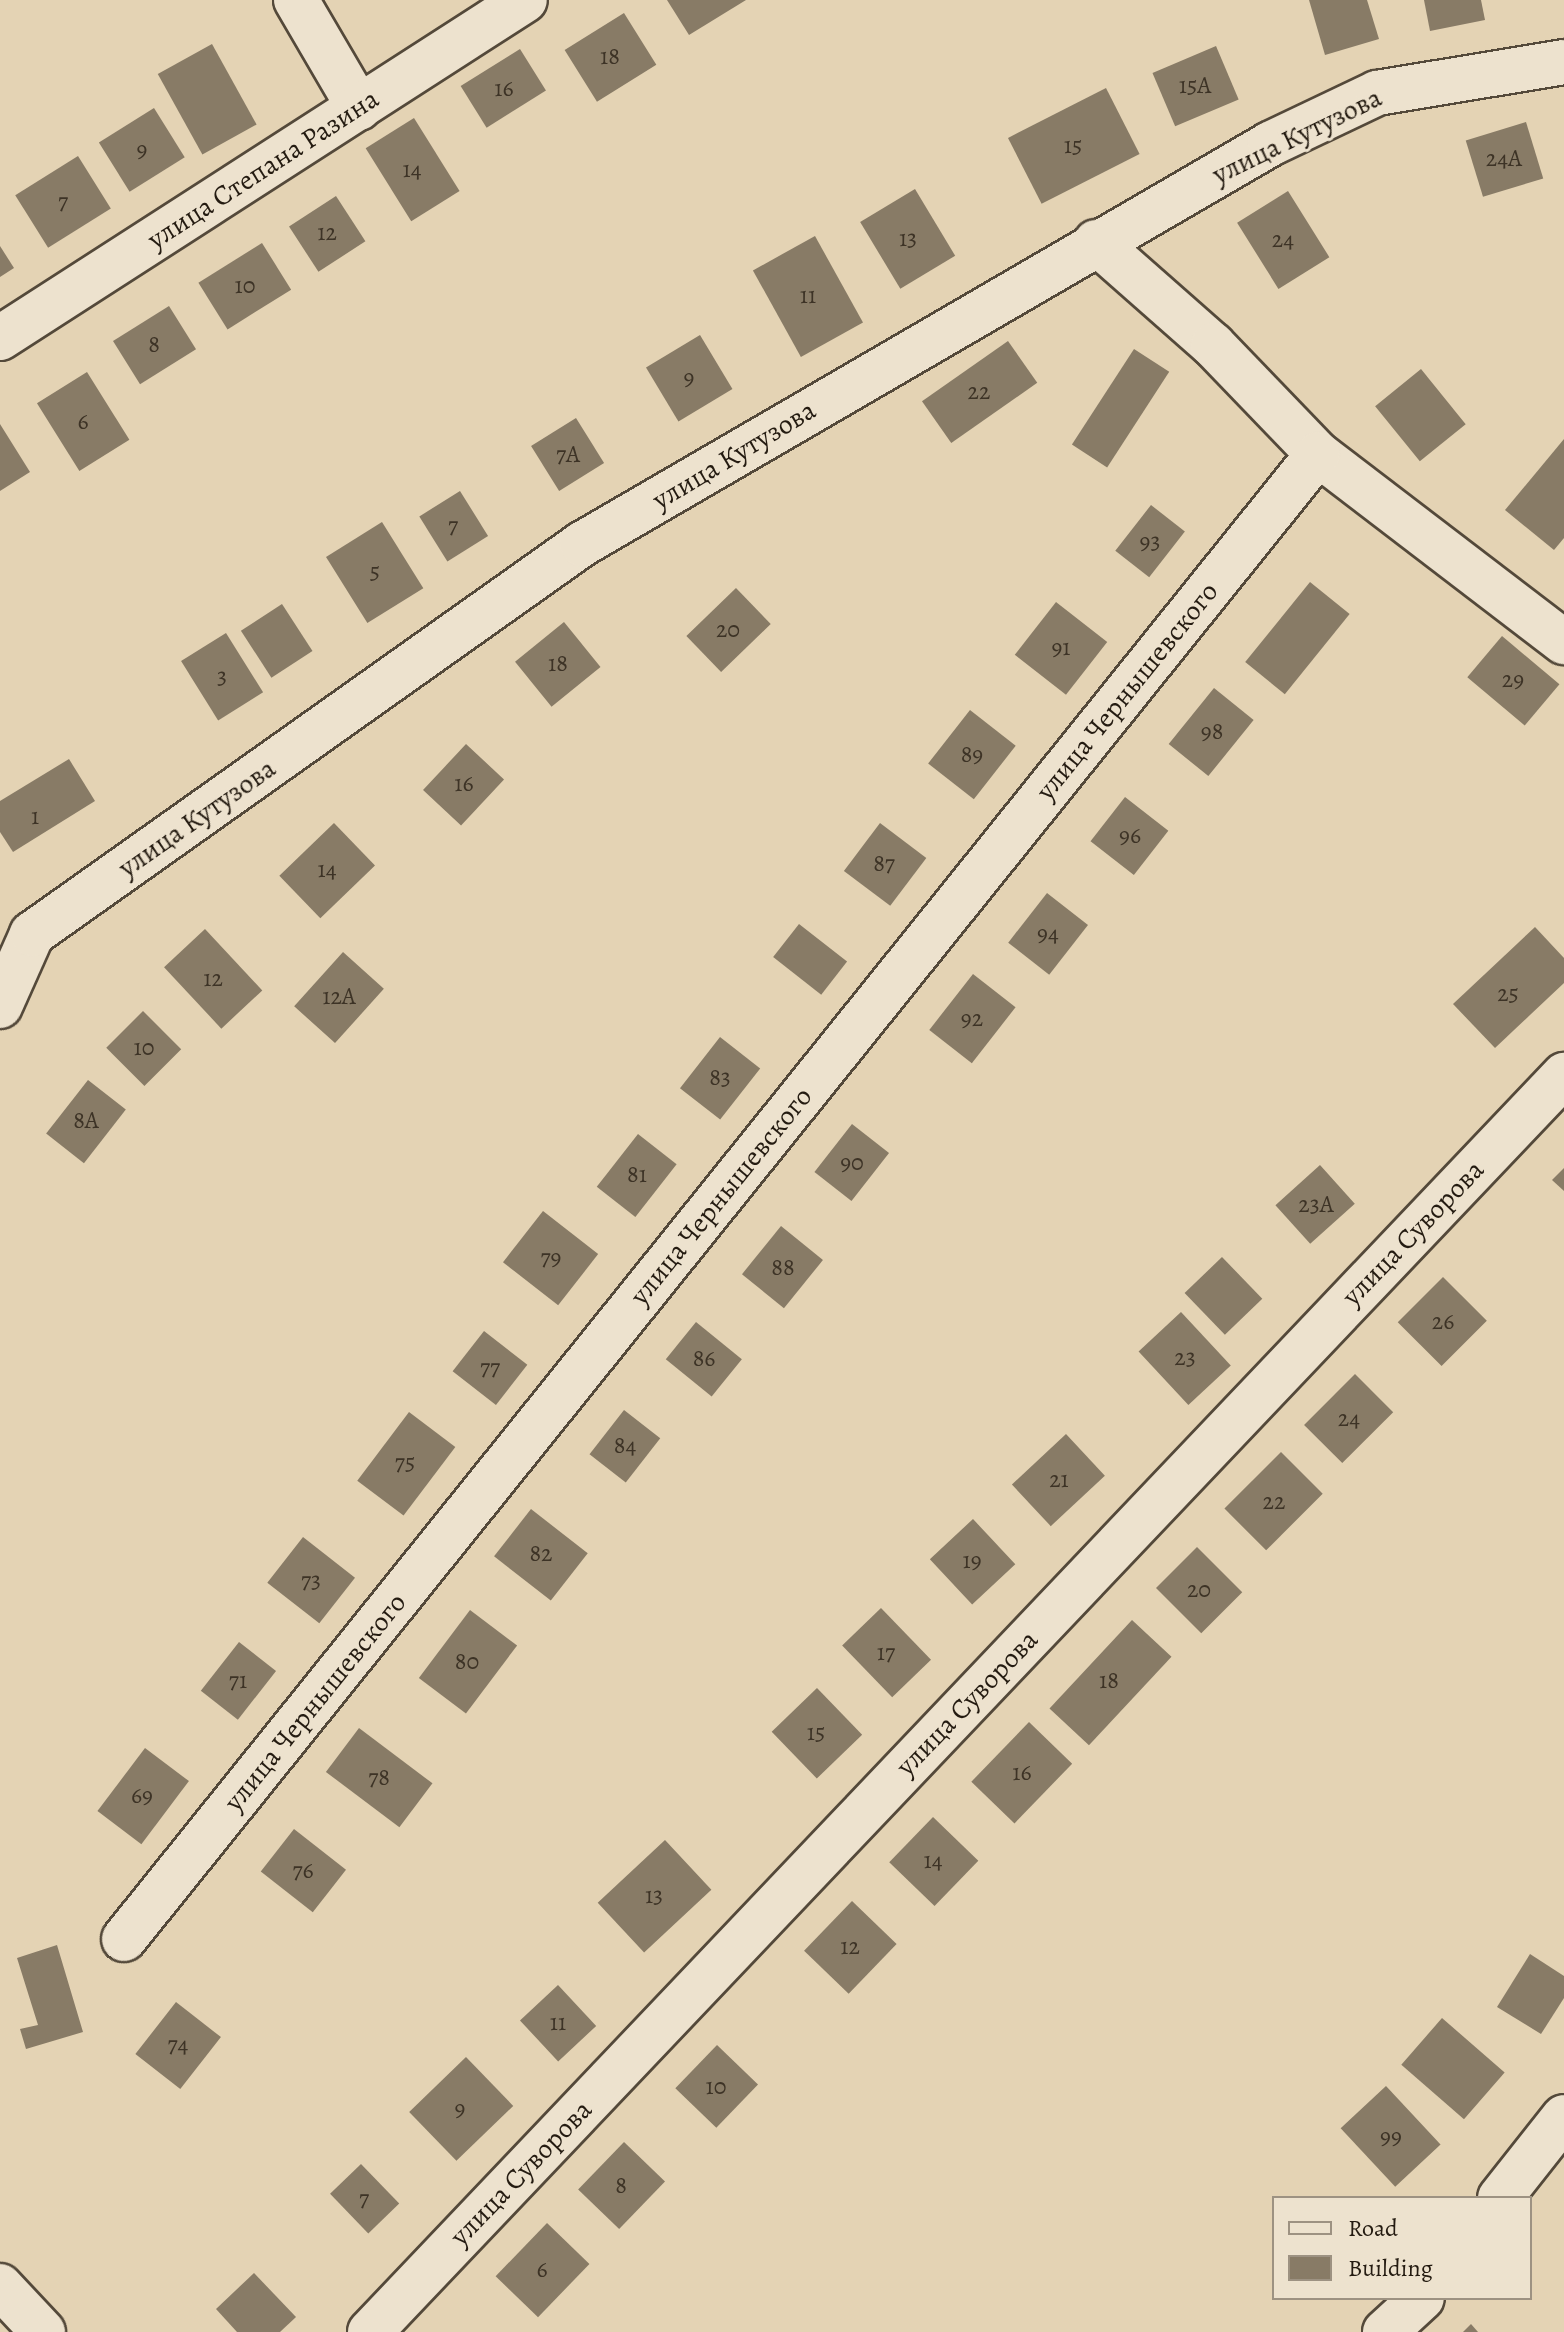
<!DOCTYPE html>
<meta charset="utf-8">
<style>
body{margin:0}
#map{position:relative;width:1564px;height:2332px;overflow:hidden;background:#e4d3b4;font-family:Alegreya,serif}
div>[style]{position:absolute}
.building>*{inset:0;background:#887b66;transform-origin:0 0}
.roads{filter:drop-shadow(2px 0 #54493a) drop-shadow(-2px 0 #54493a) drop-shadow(0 2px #54493a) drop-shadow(0 -2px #54493a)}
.minor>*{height:44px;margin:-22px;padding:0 22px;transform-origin:22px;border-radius:22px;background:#ede2ce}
span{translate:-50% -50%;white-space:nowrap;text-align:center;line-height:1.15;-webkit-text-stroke:6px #ede2ce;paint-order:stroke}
.number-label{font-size:24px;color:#3d3326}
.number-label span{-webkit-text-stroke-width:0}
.street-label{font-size:28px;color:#241b11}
.legend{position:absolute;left:1272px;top:2196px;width:260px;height:104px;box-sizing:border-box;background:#ede2ce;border:2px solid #9d9282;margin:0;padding:10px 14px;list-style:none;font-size:24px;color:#241b11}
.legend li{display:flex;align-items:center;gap:16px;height:40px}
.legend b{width:40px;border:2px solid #9d9282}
</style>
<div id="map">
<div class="building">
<div style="clip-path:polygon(667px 0,746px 0,689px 35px)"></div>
<div style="clip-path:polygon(1309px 0,1367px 0,1379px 39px,1325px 55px)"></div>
<div style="clip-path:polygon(1424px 0,1481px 0,1485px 20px,1430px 31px)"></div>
<div style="left:624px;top:13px;width:61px;height:70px;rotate:58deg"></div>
<div style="left:212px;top:44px;width:92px;height:62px;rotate:61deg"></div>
<div style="left:1216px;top:46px;width:58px;height:69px;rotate:67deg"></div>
<div style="left:520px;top:49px;width:49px;height:70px;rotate:58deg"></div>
<div style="left:1106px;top:88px;width:74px;height:110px;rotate:63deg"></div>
<div style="left:154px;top:108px;width:58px;height:65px;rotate:58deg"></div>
<div style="left:414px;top:118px;width:86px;height:57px;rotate:58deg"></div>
<div style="left:1526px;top:122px;width:59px;height:63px;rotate:73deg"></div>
<div style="left:78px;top:156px;width:62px;height:74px;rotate:58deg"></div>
<div style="left:915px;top:189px;width:78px;height:64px;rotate:59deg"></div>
<div style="left:1288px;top:191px;width:78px;height:60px;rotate:58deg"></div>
<div style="left:336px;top:196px;width:54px;height:56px;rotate:57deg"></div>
<div style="left:815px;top:236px;width:99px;height:71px;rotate:61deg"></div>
<div style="left:262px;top:243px;width:55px;height:75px;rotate:58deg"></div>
<div style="clip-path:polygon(0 246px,14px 268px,0 277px)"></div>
<div style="left:169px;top:306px;width:51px;height:66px;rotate:58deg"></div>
<div style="left:700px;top:335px;width:63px;height:63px;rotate:59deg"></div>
<div style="left:1008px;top:341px;width:51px;height:105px;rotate:55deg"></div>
<div style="left:1134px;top:349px;width:42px;height:114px;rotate:33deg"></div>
<div style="left:1421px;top:369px;width:71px;height:59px;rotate:51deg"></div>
<div style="left:87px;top:372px;width:80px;height:59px;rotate:58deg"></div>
<div style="left:576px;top:418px;width:53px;height:53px;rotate:58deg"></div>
<div style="clip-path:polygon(0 424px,30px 472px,0 491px)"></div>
<div style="clip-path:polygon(1564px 439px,1564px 538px,1554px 550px,1505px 510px)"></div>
<div style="left:460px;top:491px;width:53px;height:48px;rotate:58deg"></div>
<div style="left:1151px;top:505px;width:43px;height:58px;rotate:38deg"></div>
<div style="left:382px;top:522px;width:78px;height:66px;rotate:58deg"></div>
<div style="left:1310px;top:582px;width:51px;height:103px;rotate:39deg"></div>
<div style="left:736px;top:588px;width:50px;height:69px;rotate:46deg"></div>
<div style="left:1056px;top:602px;width:65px;height:67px;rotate:38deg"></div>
<div style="left:282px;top:604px;width:56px;height:49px;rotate:57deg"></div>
<div style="left:564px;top:622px;width:58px;height:63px;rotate:51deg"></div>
<div style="left:226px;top:633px;width:70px;height:53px;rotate:58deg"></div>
<div style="left:1502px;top:636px;width:75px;height:54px;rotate:40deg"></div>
<div style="left:1214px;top:688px;width:51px;height:72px;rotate:39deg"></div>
<div style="left:970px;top:710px;width:58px;height:68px;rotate:38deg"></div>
<div style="left:466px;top:744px;width:52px;height:63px;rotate:43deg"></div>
<div style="clip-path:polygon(69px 759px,95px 801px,13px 852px,0 832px,0 801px)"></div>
<div style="left:1125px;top:797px;width:55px;height:56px;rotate:38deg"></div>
<div style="left:334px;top:823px;width:59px;height:76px;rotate:46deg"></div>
<div style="left:880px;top:823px;width:58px;height:60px;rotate:37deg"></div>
<div style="left:1047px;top:893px;width:52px;height:63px;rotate:38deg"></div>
<div style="left:799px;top:924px;width:61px;height:42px;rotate:38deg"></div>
<div style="clip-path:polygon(1535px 927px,1564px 958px,1564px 983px,1495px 1048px,1453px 1004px)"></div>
<div style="left:205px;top:929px;width:84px;height:56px;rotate:47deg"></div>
<div style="left:343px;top:952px;width:55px;height:73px;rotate:42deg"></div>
<div style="left:973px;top:974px;width:54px;height:71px;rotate:38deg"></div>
<div style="left:143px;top:1011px;width:54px;height:52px;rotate:45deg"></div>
<div style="left:720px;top:1037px;width:51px;height:65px;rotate:38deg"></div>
<div style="left:88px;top:1080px;width:48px;height:68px;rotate:38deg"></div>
<div style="left:852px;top:1124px;width:47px;height:61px;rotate:38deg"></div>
<div style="left:638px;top:1134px;width:49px;height:67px;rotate:38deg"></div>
<div style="left:1320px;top:1165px;width:52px;height:60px;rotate:48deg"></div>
<div style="clip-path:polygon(1564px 1168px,1564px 1191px,1552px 1180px)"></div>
<div style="left:543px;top:1211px;width:70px;height:65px;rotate:38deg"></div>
<div style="left:781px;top:1226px;width:54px;height:62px;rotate:39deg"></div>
<div style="left:1222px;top:1257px;width:58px;height:52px;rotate:46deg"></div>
<div style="left:1443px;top:1277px;width:62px;height:64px;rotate:45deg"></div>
<div style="left:1181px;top:1312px;width:73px;height:58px;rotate:47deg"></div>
<div style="left:696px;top:1322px;width:59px;height:48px;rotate:39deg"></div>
<div style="left:484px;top:1331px;width:55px;height:51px;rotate:38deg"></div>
<div style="left:1355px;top:1374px;width:54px;height:72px;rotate:45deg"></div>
<div style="left:624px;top:1410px;width:46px;height:56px;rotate:38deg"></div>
<div style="left:409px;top:1412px;width:58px;height:86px;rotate:37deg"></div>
<div style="left:1066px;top:1434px;width:57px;height:74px;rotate:47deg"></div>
<div style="left:1281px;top:1452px;width:59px;height:80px;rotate:45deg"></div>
<div style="left:531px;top:1509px;width:72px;height:60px;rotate:38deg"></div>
<div style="left:973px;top:1519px;width:62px;height:59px;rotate:47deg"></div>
<div style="left:303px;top:1537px;width:66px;height:58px;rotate:38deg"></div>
<div style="left:1197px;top:1547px;width:64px;height:58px;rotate:45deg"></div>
<div style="left:881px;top:1608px;width:72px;height:54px;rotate:46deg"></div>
<div style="left:470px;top:1610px;width:59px;height:85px;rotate:37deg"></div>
<div style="left:1132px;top:1620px;width:54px;height:121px;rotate:43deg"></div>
<div style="left:239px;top:1642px;width:47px;height:62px;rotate:38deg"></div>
<div style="left:817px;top:1688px;width:65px;height:63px;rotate:46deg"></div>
<div style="left:1029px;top:1722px;width:60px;height:83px;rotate:44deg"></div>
<div style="left:359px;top:1728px;width:92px;height:55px;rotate:37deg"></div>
<div style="left:145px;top:1748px;width:55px;height:79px;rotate:37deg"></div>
<div style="left:933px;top:1817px;width:63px;height:63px;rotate:44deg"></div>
<div style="left:294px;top:1829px;width:66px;height:54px;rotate:38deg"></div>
<div style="left:665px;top:1840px;width:68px;height:92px;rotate:47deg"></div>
<div style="left:852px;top:1901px;width:62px;height:69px;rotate:44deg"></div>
<div style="clip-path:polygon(57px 1945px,83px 2032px,26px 2049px,20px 2029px,38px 2025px,17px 1958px)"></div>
<div style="clip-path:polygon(1530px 1954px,1564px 1976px,1564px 1998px,1541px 2034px,1497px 2007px)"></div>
<div style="left:558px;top:1985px;width:56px;height:52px;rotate:47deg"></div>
<div style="left:176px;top:2002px;width:57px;height:66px;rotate:38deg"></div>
<div style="left:1442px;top:2018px;width:83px;height:62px;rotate:41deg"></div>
<div style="left:717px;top:2045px;width:57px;height:60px;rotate:44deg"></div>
<div style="left:466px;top:2057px;width:68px;height:79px;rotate:46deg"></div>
<div style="left:1386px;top:2086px;width:80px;height:62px;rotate:47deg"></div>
<div style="left:624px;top:2142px;width:57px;height:66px;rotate:44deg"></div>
<div style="left:361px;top:2164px;width:55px;height:43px;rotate:46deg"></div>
<div style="left:547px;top:2223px;width:59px;height:74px;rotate:44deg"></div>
<div style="clip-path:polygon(254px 2273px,296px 2317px,280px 2332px,237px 2332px,216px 2309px)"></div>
<div style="clip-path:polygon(1471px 2324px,1478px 2332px,1463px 2332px)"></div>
</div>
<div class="roads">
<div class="minor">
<div style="left:296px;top:0;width:125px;rotate:59.7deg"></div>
<div style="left:1096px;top:242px;width:156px;rotate:41.4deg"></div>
<div style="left:1213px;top:345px;width:151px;rotate:46.1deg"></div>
<div style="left:1318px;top:454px;width:310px;rotate:37.4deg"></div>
<div style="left:0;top:338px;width:624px;rotate:-32.77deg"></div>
<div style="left:0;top:1006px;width:79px;rotate:-66deg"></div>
<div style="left:32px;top:934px;width:674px;rotate:-35.34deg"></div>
<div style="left:582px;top:544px;width:796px;rotate:-30.17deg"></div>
<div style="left:1270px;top:144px;width:119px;rotate:-25.5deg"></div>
<div style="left:1377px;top:93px;width:190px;rotate:-9.4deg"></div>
<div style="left:124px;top:1939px;width:1905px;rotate:-51.2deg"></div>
<div style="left:1500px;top:2198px;width:103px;rotate:-51.7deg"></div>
<div style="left:0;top:2286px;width:63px;rotate:46.9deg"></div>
<div style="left:370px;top:2332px;width:1734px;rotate:-46.47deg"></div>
<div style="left:1385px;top:2332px;width:50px;rotate:-42.6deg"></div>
</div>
</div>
<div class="number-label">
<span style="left:610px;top:57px">18</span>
<span style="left:1195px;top:86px">15А</span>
<span style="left:504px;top:89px">16</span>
<span style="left:1073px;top:146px">15</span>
<span style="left:142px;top:150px">9</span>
<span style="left:1504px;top:159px">24А</span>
<span style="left:412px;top:170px">14</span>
<span style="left:63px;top:202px">7</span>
<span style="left:327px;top:233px">12</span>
<span style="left:908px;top:239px">13</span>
<span style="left:1283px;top:240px">24</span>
<span style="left:245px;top:286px">10</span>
<span style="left:808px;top:296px">11</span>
<span style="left:154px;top:345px">8</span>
<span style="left:689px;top:378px">9</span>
<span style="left:979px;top:392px">22</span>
<span style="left:83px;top:422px">6</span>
<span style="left:568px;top:455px">7А</span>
<span style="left:453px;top:526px">7</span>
<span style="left:1150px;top:542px">93</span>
<span style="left:375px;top:572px">5</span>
<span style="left:728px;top:630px">20</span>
<span style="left:1061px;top:648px">91</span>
<span style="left:558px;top:664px">18</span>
<span style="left:222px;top:677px">3</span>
<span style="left:1513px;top:680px">29</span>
<span style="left:1212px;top:732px">98</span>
<span style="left:972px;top:755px">89</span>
<span style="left:464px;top:784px">16</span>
<span style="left:35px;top:817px">1</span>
<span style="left:1130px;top:836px">96</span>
<span style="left:884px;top:864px">87</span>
<span style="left:327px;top:870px">14</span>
<span style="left:1048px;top:934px">94</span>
<span style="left:213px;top:979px">12</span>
<span style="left:1508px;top:994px">25</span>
<span style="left:339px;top:997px">12А</span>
<span style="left:972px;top:1019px">92</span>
<span style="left:144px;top:1048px">10</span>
<span style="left:720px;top:1078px">83</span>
<span style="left:86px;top:1121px">8А</span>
<span style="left:852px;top:1163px">90</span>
<span style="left:637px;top:1175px">81</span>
<span style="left:1316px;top:1205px">23А</span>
<span style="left:551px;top:1258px">79</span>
<span style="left:783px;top:1268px">88</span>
<span style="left:1443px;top:1322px">26</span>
<span style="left:1185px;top:1358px">23</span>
<span style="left:704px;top:1359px">86</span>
<span style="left:490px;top:1368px">77</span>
<span style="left:1349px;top:1419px">24</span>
<span style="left:625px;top:1446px">84</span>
<span style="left:405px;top:1463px">75</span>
<span style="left:1059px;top:1480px">21</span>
<span style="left:1274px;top:1502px">22</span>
<span style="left:541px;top:1554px">82</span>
<span style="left:972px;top:1561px">19</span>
<span style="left:311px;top:1581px">73</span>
<span style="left:1199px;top:1590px">20</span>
<span style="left:886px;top:1653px">17</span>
<span style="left:467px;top:1662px">80</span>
<span style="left:238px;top:1681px">71</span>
<span style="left:1109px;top:1681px">18</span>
<span style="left:816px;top:1733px">15</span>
<span style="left:1022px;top:1773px">16</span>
<span style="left:379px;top:1778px">78</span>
<span style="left:142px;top:1796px">69</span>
<span style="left:933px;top:1861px">14</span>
<span style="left:303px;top:1871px">76</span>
<span style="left:654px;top:1896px">13</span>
<span style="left:850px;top:1947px">12</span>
<span style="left:558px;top:2023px">11</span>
<span style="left:178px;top:2045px">74</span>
<span style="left:716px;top:2087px">10</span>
<span style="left:460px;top:2109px">9</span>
<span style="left:1391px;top:2137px">99</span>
<span style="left:621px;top:2186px">8</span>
<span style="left:364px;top:2199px">7</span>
<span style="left:542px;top:2270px">6</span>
</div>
<div class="street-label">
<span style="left:1297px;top:136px;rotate:-26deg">улица Кутузова</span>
<span style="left:263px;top:169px;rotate:-33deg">улица Степана Разина</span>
<span style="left:734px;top:455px;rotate:-31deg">улица Кутузова</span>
<span style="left:1127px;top:691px;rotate:-51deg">улица Чернышевского</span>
<span style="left:197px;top:818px;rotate:-35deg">улица Кутузова</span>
<span style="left:721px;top:1196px;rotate:-51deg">улица Чернышевского</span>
<span style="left:1413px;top:1233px;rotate:-46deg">улица Суворова</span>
<span style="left:315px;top:1702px;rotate:-51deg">улица Чернышевского</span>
<span style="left:967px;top:1703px;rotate:-46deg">улица Суворова</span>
<span style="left:521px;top:2173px;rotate:-46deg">улица Суворова</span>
</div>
<ul class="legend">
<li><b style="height:10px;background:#ede2ce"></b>Road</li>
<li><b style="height:22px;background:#887b66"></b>Building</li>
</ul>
</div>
